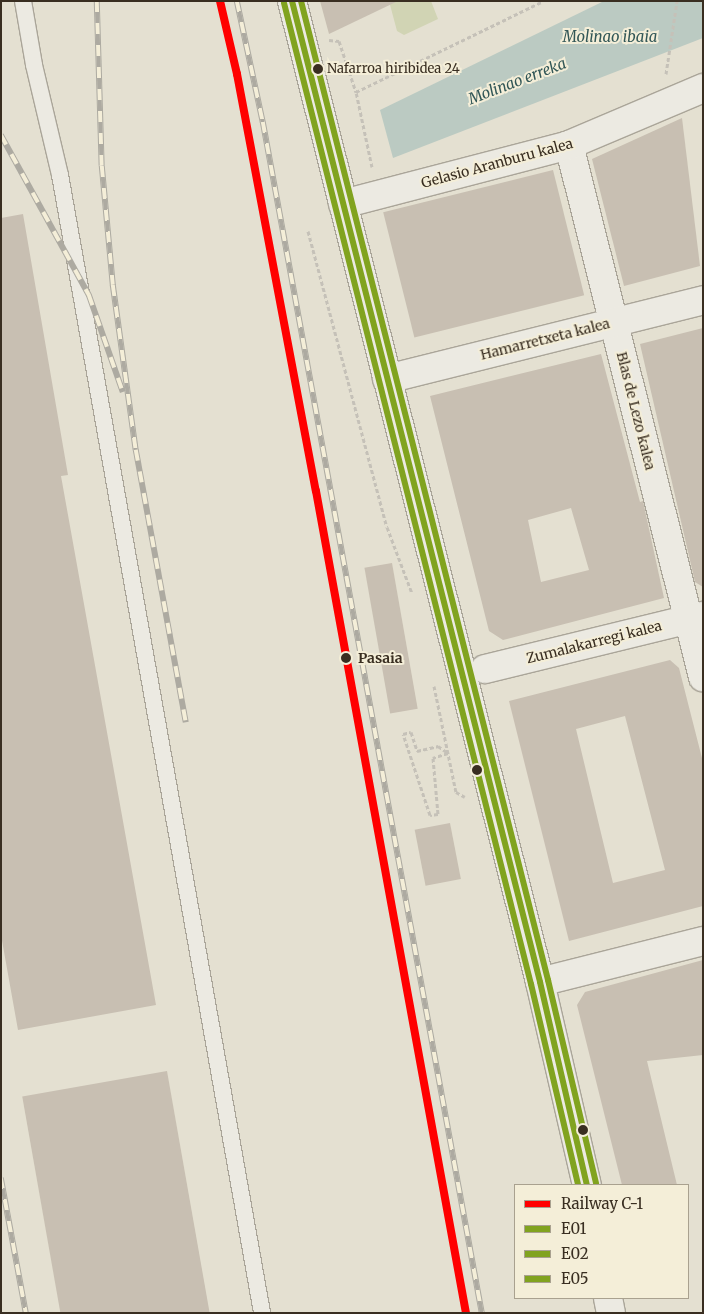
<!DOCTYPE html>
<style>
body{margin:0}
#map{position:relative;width:704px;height:1314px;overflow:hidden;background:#e4e0d1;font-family:Merriweather,serif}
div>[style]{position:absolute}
.green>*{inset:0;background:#d1d4b4}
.water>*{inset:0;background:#bbcac2}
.building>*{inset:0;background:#c8bfb2;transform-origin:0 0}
.path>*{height:3px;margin-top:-1.5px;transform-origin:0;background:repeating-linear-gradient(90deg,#c5c1b8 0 4px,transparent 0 6.5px)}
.roads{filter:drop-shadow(1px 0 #aaa599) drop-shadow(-1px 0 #aaa599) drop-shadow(0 1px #aaa599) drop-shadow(0 -1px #aaa599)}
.lane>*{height:16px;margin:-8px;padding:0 8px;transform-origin:8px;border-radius:8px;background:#eceae2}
.street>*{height:28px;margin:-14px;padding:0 14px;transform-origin:14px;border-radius:14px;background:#eceae2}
.secondary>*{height:28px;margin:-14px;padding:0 14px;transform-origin:14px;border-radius:14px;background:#eceae2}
.rail>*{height:5.5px;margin-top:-2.75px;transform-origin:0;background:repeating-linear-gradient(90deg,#f4eed8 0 11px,#adaaa1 0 22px);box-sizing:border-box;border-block:1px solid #adaaa1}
.bus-1>*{height:6px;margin:-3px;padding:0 3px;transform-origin:3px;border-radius:3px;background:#81a31f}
.bus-2>*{height:6px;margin:-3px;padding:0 3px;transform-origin:3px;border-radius:3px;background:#81a31f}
.bus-3>*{height:6px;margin:-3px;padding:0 3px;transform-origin:3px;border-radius:3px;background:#81a31f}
.rail-1>*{height:8px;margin:-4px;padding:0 4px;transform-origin:4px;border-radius:4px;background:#f00}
.dots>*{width:14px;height:14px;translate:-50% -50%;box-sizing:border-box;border:2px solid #f4eed8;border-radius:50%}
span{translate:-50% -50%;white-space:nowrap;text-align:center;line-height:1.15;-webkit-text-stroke:4px #f4eed8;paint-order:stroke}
.bus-label{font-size:13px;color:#392e21}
.left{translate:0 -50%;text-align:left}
.street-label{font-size:14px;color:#392e21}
.stop-label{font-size:14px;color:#392e21;font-weight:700}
.water-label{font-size:15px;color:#325757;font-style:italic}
.frame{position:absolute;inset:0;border:2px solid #392e21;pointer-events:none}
.legend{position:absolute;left:514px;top:1184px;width:175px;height:115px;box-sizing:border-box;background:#f4eed8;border:1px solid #a9a18f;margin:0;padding:6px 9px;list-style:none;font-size:15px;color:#392e21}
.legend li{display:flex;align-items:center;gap:10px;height:25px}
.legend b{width:25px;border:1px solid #a9a18f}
</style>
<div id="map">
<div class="green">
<div style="clip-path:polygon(389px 1px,431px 1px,438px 19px,404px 35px,397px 31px)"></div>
</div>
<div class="water">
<div style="clip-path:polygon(604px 1px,703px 1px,703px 38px,393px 158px,380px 110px)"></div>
</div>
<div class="building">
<div style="clip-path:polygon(320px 1px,398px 1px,329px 34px)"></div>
<div style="clip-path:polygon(682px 118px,700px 266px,624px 286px,592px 159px)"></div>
<div style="left:553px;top:170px;width:129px;height:175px;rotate:76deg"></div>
<div style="clip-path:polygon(23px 214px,68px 475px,61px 476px,156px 1005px,18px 1030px,1px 935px,1px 218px)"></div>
<div style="clip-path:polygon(703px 328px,703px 587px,695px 582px,640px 344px)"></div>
<div style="clip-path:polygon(evenodd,601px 354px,640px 502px,643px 501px,664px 598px,503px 640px,489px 631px,430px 396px,601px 354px,571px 508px,589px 570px,541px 582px,528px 520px,571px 508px)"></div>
<div style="left:392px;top:563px;width:148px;height:28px;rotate:80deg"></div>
<div style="clip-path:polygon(evenodd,670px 660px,679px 668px,703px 762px,703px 906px,569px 941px,509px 701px,670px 660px,625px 716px,665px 870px,613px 883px,576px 729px,625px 716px)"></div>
<div style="left:450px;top:823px;width:57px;height:36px;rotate:79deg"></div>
<div style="clip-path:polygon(703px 960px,703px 1055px,647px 1061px,677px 1185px,622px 1185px,577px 1005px,585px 992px)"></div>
<div style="left:167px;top:1071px;width:246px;height:147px;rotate:80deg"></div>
</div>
<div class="path">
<div style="left:329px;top:40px;width:10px;rotate:6deg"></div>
<div style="left:339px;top:41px;width:54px;rotate:71.6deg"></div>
<div style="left:666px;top:74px;width:74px;rotate:-81.4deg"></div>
<div style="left:372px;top:167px;width:77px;rotate:-102deg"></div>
<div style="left:356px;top:92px;width:208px;rotate:-25.9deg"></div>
<div style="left:308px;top:231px;width:306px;rotate:75.1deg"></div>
<div style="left:387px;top:527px;width:71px;rotate:69.3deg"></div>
<div style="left:434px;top:686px;width:108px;rotate:78.3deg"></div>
<div style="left:456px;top:792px;width:10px;rotate:29deg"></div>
<div style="left:411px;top:732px;width:20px;rotate:72deg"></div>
<div style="left:417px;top:751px;width:22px;rotate:-13deg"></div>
<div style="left:438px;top:746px;width:12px;rotate:35deg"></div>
<div style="left:448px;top:753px;width:16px;rotate:162deg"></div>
<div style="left:433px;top:758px;width:56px;rotate:84.9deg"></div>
<div style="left:438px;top:814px;width:8px;rotate:173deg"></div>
<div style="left:430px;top:815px;width:85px;rotate:-108.4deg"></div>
<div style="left:403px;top:734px;width:8px;rotate:-14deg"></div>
</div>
<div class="roads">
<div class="lane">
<div style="left:23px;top:1px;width:65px;rotate:80.2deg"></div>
<div style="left:34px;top:65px;width:113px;rotate:76.7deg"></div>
<div style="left:60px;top:175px;width:1156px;rotate:79.93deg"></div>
</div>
<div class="street">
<div style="left:569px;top:145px;width:549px;rotate:75.86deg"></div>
<div style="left:343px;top:204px;width:234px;rotate:-14.6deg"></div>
<div style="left:569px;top:145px;width:146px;rotate:-23deg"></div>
<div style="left:387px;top:379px;width:326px;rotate:-14deg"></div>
<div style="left:485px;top:669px;width:224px;rotate:-13.7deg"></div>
<div style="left:540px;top:982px;width:168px;rotate:-14.1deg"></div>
</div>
<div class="secondary">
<div style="left:292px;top:1px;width:1012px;rotate:75.81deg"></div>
<div style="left:540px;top:982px;width:208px;rotate:77deg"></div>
<div style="left:608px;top:1298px;width:15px;rotate:79deg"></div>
</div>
</div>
<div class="rail">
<div style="left:97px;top:1px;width:165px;rotate:88.3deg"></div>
<div style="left:102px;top:166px;width:120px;rotate:84.7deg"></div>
<div style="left:113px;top:285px;width:167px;rotate:82.1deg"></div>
<div style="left:136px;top:450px;width:277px;rotate:79.6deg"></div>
<div style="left:237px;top:1px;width:124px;rotate:77.9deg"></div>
<div style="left:263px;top:122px;width:1211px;rotate:79.58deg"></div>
<div style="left:1px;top:135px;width:183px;rotate:61.2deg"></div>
<div style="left:89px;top:295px;width:103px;rotate:70.7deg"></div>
<div style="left:1px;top:1178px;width:137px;rotate:79.5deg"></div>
</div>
<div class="bus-1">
<div style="left:292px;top:1px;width:1012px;rotate:75.81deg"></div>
<div style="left:540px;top:982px;width:208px;rotate:77deg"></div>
</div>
<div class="bus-2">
<div style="left:284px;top:3px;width:1012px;rotate:75.87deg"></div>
<div style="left:531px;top:984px;width:206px;rotate:76.8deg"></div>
</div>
<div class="bus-3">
<div style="left:301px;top:1px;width:1010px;rotate:75.84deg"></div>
<div style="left:548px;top:980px;width:209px;rotate:76.7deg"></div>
</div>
<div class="rail-1">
<div style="left:220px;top:1px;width:75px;rotate:76.9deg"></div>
<div style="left:237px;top:74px;width:424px;rotate:79.3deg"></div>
<div style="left:316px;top:491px;width:836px;rotate:79.66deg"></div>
</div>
<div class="dots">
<div style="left:318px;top:69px;background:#392e21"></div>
<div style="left:346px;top:658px;background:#392e21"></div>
<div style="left:477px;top:770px;background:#392e21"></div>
<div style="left:583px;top:1130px;background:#392e21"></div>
</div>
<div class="bus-label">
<span class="left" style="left:327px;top:69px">Nafarroa hiribidea 24</span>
</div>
<div class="street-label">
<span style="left:497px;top:163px;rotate:-15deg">Gelasio Aranburu kalea</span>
<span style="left:545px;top:339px;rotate:-14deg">Hamarretxeta kalea</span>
<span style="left:636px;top:411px;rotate:76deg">Blas de Lezo kalea</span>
<span style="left:594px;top:642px;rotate:-14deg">Zumalakarregi kalea</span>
</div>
<div class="stop-label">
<span class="left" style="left:358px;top:658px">Pasaia</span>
</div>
<div class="water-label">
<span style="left:610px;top:37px">Molinao ibaia</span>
<span style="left:517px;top:81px;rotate:-21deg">Molinao erreka</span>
</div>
<div class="frame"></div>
<ul class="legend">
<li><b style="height:6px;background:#f00"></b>Railway C-1</li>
<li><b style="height:6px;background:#81a31f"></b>E01</li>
<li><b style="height:6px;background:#81a31f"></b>E02</li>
<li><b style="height:6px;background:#81a31f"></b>E05</li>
</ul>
</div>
